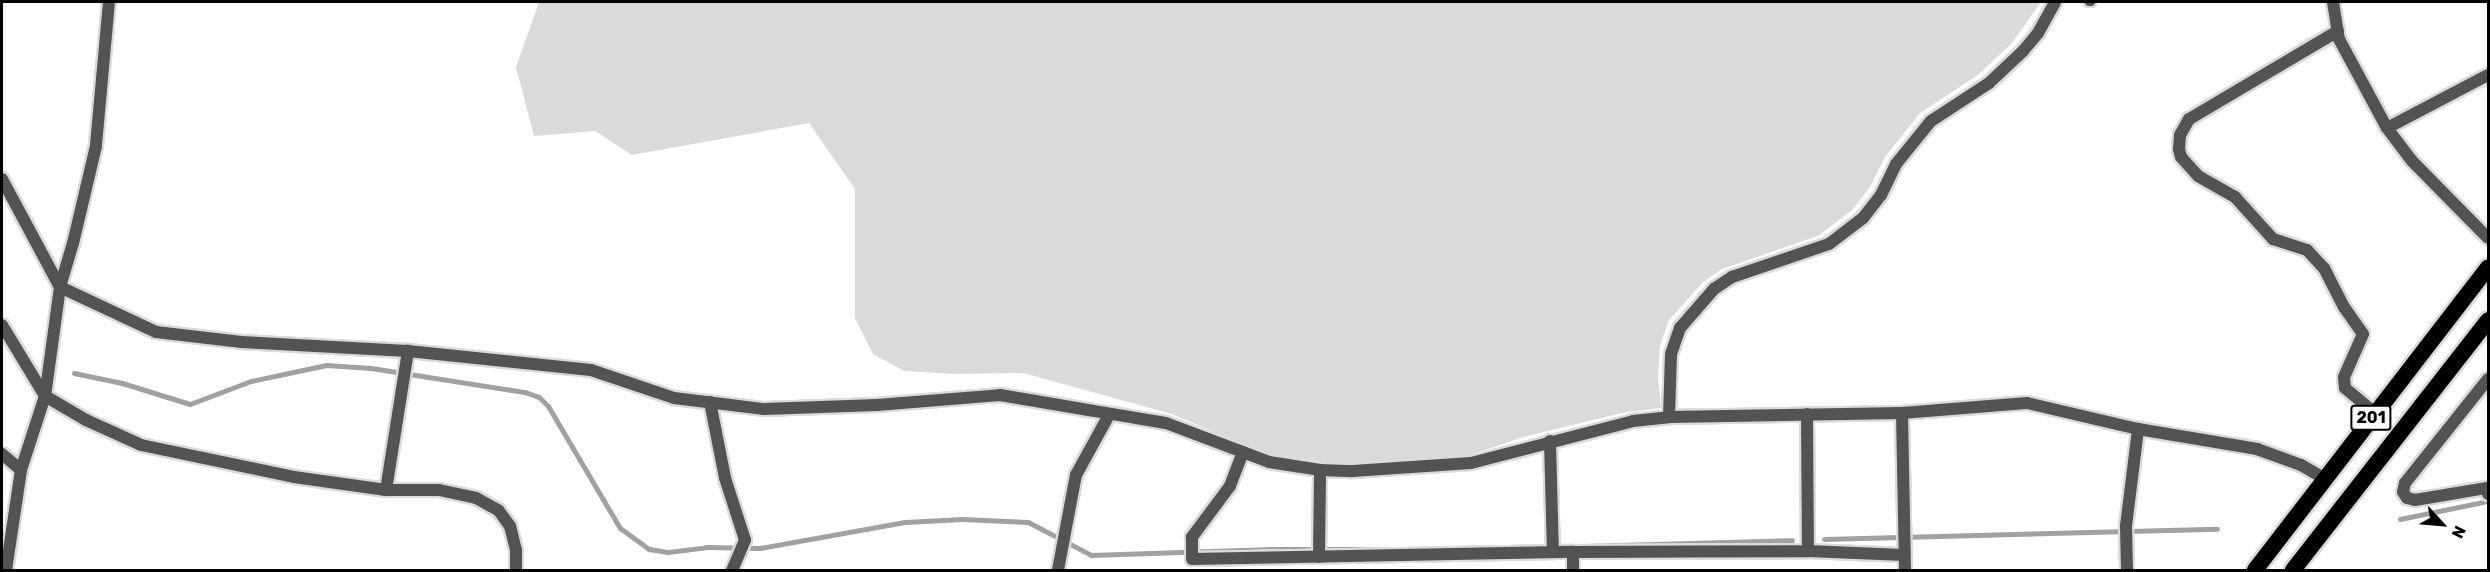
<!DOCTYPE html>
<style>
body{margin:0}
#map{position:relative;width:2490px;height:572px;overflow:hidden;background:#fff;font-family:Rubik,sans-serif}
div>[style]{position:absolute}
.green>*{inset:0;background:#dadada}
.stream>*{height:5px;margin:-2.5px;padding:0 2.5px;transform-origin:2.5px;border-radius:2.5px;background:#a1a1a1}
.roads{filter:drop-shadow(2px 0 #dbdbdb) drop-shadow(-2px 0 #dbdbdb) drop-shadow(0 2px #dbdbdb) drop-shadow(0 -2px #dbdbdb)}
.service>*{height:8px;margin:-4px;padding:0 4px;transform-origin:4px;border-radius:4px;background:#535353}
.minor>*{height:12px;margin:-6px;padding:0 6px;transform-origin:6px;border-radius:6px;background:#535353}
.tertiary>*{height:12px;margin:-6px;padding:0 6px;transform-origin:6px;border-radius:6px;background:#535353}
.trunk>*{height:16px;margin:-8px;padding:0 8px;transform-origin:8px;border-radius:8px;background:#000}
span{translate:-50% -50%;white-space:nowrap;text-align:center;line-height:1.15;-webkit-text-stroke:4.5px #fff;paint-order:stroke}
.shield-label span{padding:2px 4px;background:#fff;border:2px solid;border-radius:4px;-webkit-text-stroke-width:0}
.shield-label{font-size:16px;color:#000;font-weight:700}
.frame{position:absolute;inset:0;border:3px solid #000;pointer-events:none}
.north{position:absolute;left:2412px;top:494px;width:60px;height:60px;-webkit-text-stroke:4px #fff;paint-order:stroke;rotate:116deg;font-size:16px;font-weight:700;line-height:24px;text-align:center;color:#000}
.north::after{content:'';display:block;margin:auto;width:21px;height:27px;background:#000;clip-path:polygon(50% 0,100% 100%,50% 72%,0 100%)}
</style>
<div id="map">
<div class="green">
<div style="clip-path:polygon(539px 2px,2041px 2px,2012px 43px,1978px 75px,1920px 113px,1885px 157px,1870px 187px,1852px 210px,1818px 236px,1722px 269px,1703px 282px,1669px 320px,1660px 346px,1658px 377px,1661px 408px,1622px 413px,1527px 436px,1467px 456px,1342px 464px,1309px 463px,1258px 451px,1172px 414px,1023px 373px,955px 374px,904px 371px,873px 354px,855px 318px,855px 189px,809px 123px,632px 155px,595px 131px,534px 136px,516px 67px)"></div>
</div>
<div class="stream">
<div style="left:74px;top:373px;width:49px;rotate:11.8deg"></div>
<div style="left:122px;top:383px;width:71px;rotate:17.2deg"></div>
<div style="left:190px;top:404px;width:65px;rotate:-20.7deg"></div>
<div style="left:251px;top:381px;width:77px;rotate:-12deg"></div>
<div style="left:326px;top:365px;width:45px;rotate:3.8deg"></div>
<div style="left:371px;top:368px;width:156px;rotate:8.9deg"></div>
<div style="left:525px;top:392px;width:15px;rotate:20deg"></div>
<div style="left:539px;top:397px;width:13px;rotate:45deg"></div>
<div style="left:548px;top:406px;width:142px;rotate:59.5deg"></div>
<div style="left:620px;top:528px;width:36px;rotate:36deg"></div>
<div style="left:649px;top:549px;width:19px;rotate:9deg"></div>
<div style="left:668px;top:552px;width:38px;rotate:-7deg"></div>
<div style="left:706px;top:547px;width:54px;rotate:1.1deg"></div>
<div style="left:760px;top:548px;width:147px;rotate:-10.2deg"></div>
<div style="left:905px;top:522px;width:57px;rotate:-3deg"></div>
<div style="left:962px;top:519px;width:66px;rotate:2.6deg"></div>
<div style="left:1028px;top:522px;width:71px;rotate:27.6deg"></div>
<div style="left:1091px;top:555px;width:184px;rotate:-1.9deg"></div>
<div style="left:1275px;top:549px;width:170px"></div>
<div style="left:2400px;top:519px;width:90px;rotate:-11.6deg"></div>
<div style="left:1824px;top:539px;width:393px;rotate:-1.5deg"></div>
<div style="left:1583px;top:546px;width:209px;rotate:-1.6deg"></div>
</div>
<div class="roads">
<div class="service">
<div style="left:2089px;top:2px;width:2px"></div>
</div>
<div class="minor">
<div style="left:109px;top:2px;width:145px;rotate:95.2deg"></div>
<div style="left:96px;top:146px;width:100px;rotate:103.3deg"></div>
<div style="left:73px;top:243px;width:46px;rotate:106.5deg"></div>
<div style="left:60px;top:287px;width:110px;rotate:97.8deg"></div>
<div style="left:45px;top:396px;width:48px;rotate:30.3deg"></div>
<div style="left:86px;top:420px;width:60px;rotate:24.4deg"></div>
<div style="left:141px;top:445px;width:156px;rotate:11.8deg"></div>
<div style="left:294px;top:477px;width:93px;rotate:8deg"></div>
<div style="left:386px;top:490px;width:53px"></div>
<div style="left:439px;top:490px;width:38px;rotate:12deg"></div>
<div style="left:476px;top:498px;width:26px;rotate:29deg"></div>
<div style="left:499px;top:511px;width:19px;rotate:54deg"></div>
<div style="left:510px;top:526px;width:25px;rotate:76deg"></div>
<div style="left:516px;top:550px;width:20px;rotate:90deg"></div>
<div style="left:2333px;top:2px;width:37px;rotate:81deg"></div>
<div style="left:2339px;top:39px;width:101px;rotate:61.7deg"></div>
<div style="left:2387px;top:128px;width:41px;rotate:52.9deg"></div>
<div style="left:2412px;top:161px;width:108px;rotate:45.4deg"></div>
<div style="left:2338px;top:31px;width:173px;rotate:149.4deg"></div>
<div style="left:2189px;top:119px;width:18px;rotate:119deg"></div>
<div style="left:2180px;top:135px;width:14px;rotate:94deg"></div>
<div style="left:2179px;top:149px;width:8px;rotate:76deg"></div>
<div style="left:2181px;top:157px;width:25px;rotate:48deg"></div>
<div style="left:2198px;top:176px;width:43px;rotate:29.6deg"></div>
<div style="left:2235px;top:197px;width:57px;rotate:47.9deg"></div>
<div style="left:2273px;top:239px;width:36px;rotate:18deg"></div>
<div style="left:2307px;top:250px;width:25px;rotate:47deg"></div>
<div style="left:2324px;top:268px;width:44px;rotate:62.9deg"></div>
<div style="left:2344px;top:307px;width:33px;rotate:55deg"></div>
<div style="left:2363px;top:334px;width:47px;rotate:113.8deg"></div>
<div style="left:2344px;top:377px;width:11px;rotate:85deg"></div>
<div style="left:2345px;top:388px;width:39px;rotate:40deg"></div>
<div style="left:2387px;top:128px;width:114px;rotate:-27.7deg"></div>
<div style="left:2px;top:179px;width:123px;rotate:61.8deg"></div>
<div style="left:60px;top:287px;width:106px;rotate:25.1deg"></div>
<div style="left:156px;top:332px;width:86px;rotate:6.7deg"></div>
<div style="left:241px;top:342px;width:167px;rotate:3.1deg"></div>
<div style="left:408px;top:351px;width:184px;rotate:5.9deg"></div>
<div style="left:591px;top:370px;width:88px;rotate:18.6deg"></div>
<div style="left:674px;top:398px;width:91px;rotate:7deg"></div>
<div style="left:764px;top:409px;width:113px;rotate:-2deg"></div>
<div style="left:877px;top:405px;width:123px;rotate:-4.6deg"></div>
<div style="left:1000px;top:395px;width:168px;rotate:9.6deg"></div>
<div style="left:1166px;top:423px;width:110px;rotate:20.7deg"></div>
<div style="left:1269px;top:462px;width:52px;rotate:8.9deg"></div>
<div style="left:1320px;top:470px;width:33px;rotate:2deg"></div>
<div style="left:1353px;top:471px;width:118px;rotate:-3.9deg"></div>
<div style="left:1471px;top:463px;width:167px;rotate:-14.5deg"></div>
<div style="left:1633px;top:421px;width:36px;rotate:-6deg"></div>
<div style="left:1669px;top:417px;width:233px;rotate:-1deg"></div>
<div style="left:1902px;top:413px;width:125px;rotate:-4.6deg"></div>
<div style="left:2027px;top:403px;width:114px;rotate:13.2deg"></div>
<div style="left:2138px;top:429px;width:121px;rotate:9.5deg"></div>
<div style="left:2257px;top:449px;width:47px;rotate:20deg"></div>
<div style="left:2301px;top:465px;width:28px;rotate:30deg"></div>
<div style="left:2488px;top:379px;width:133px;rotate:128.6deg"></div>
<div style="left:2405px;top:483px;width:9px;rotate:103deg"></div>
<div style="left:2403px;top:492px;width:7px;rotate:56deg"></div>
<div style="left:2407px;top:498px;width:8px;rotate:14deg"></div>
<div style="left:2415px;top:500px;width:73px;rotate:-9.5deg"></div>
<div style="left:2487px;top:488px;width:6px;rotate:81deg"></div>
<div style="left:710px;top:402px;width:77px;rotate:78.8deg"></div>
<div style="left:725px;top:478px;width:65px;rotate:72.1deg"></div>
<div style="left:745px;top:540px;width:33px;rotate:113deg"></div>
<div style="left:1902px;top:413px;width:157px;rotate:88.9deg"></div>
<div style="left:1807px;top:414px;width:137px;rotate:89.6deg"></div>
<div style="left:1669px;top:417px;width:63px;rotate:-88.2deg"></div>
<div style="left:1671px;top:354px;width:28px;rotate:-71deg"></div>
<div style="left:1680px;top:328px;width:52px;rotate:-48.9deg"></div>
<div style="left:1714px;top:289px;width:22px;rotate:-34deg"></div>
<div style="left:1732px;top:277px;width:102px;rotate:-18.8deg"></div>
<div style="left:1829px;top:244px;width:43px;rotate:-37.4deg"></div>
<div style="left:1863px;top:218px;width:29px;rotate:-52deg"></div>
<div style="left:1881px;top:195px;width:34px;rotate:-64deg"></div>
<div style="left:1896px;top:164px;width:55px;rotate:-50.9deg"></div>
<div style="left:1931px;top:121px;width:69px;rotate:-33.2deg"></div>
<div style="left:1989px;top:83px;width:47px;rotate:-43.3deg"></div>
<div style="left:2023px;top:51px;width:23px;rotate:-50deg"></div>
<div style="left:2038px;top:33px;width:35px;rotate:-61deg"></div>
<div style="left:1550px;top:441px;width:111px;rotate:88.5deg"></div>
<div style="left:1243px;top:452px;width:36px;rotate:111deg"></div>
<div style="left:1230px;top:486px;width:64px;rotate:126.7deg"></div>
<div style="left:1192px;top:537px;width:22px;rotate:90deg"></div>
<div style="left:1192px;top:559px;width:381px;rotate:-1.1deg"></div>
<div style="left:1573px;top:552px;width:235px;rotate:-0.2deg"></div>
<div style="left:1808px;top:551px;width:96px;rotate:2.4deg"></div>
<div style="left:2px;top:454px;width:25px;rotate:40deg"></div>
<div style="left:386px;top:490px;width:141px;rotate:-81deg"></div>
<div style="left:1319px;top:557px;width:87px;rotate:-89.3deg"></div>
<div style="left:1058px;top:570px;width:97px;rotate:-79.3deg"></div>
<div style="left:1076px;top:475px;width:68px;rotate:-61.2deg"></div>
<div style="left:1573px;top:570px;width:18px;rotate:-90deg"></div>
<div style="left:2127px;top:570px;width:44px;rotate:-91.3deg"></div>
<div style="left:2126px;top:526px;width:98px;rotate:-82.9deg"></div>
</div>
<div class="tertiary">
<div style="left:2px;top:325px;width:83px;rotate:58.8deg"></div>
<div style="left:45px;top:396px;width:78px;rotate:108deg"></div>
<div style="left:21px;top:470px;width:101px;rotate:98.5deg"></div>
</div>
<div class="trunk">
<div style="left:2255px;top:570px;width:382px;rotate:-52.4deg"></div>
<div style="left:2293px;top:570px;width:317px;rotate:-52deg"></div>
</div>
</div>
<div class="shield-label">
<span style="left:2371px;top:418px">201</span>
</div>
<div class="frame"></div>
<div class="north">N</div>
</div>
